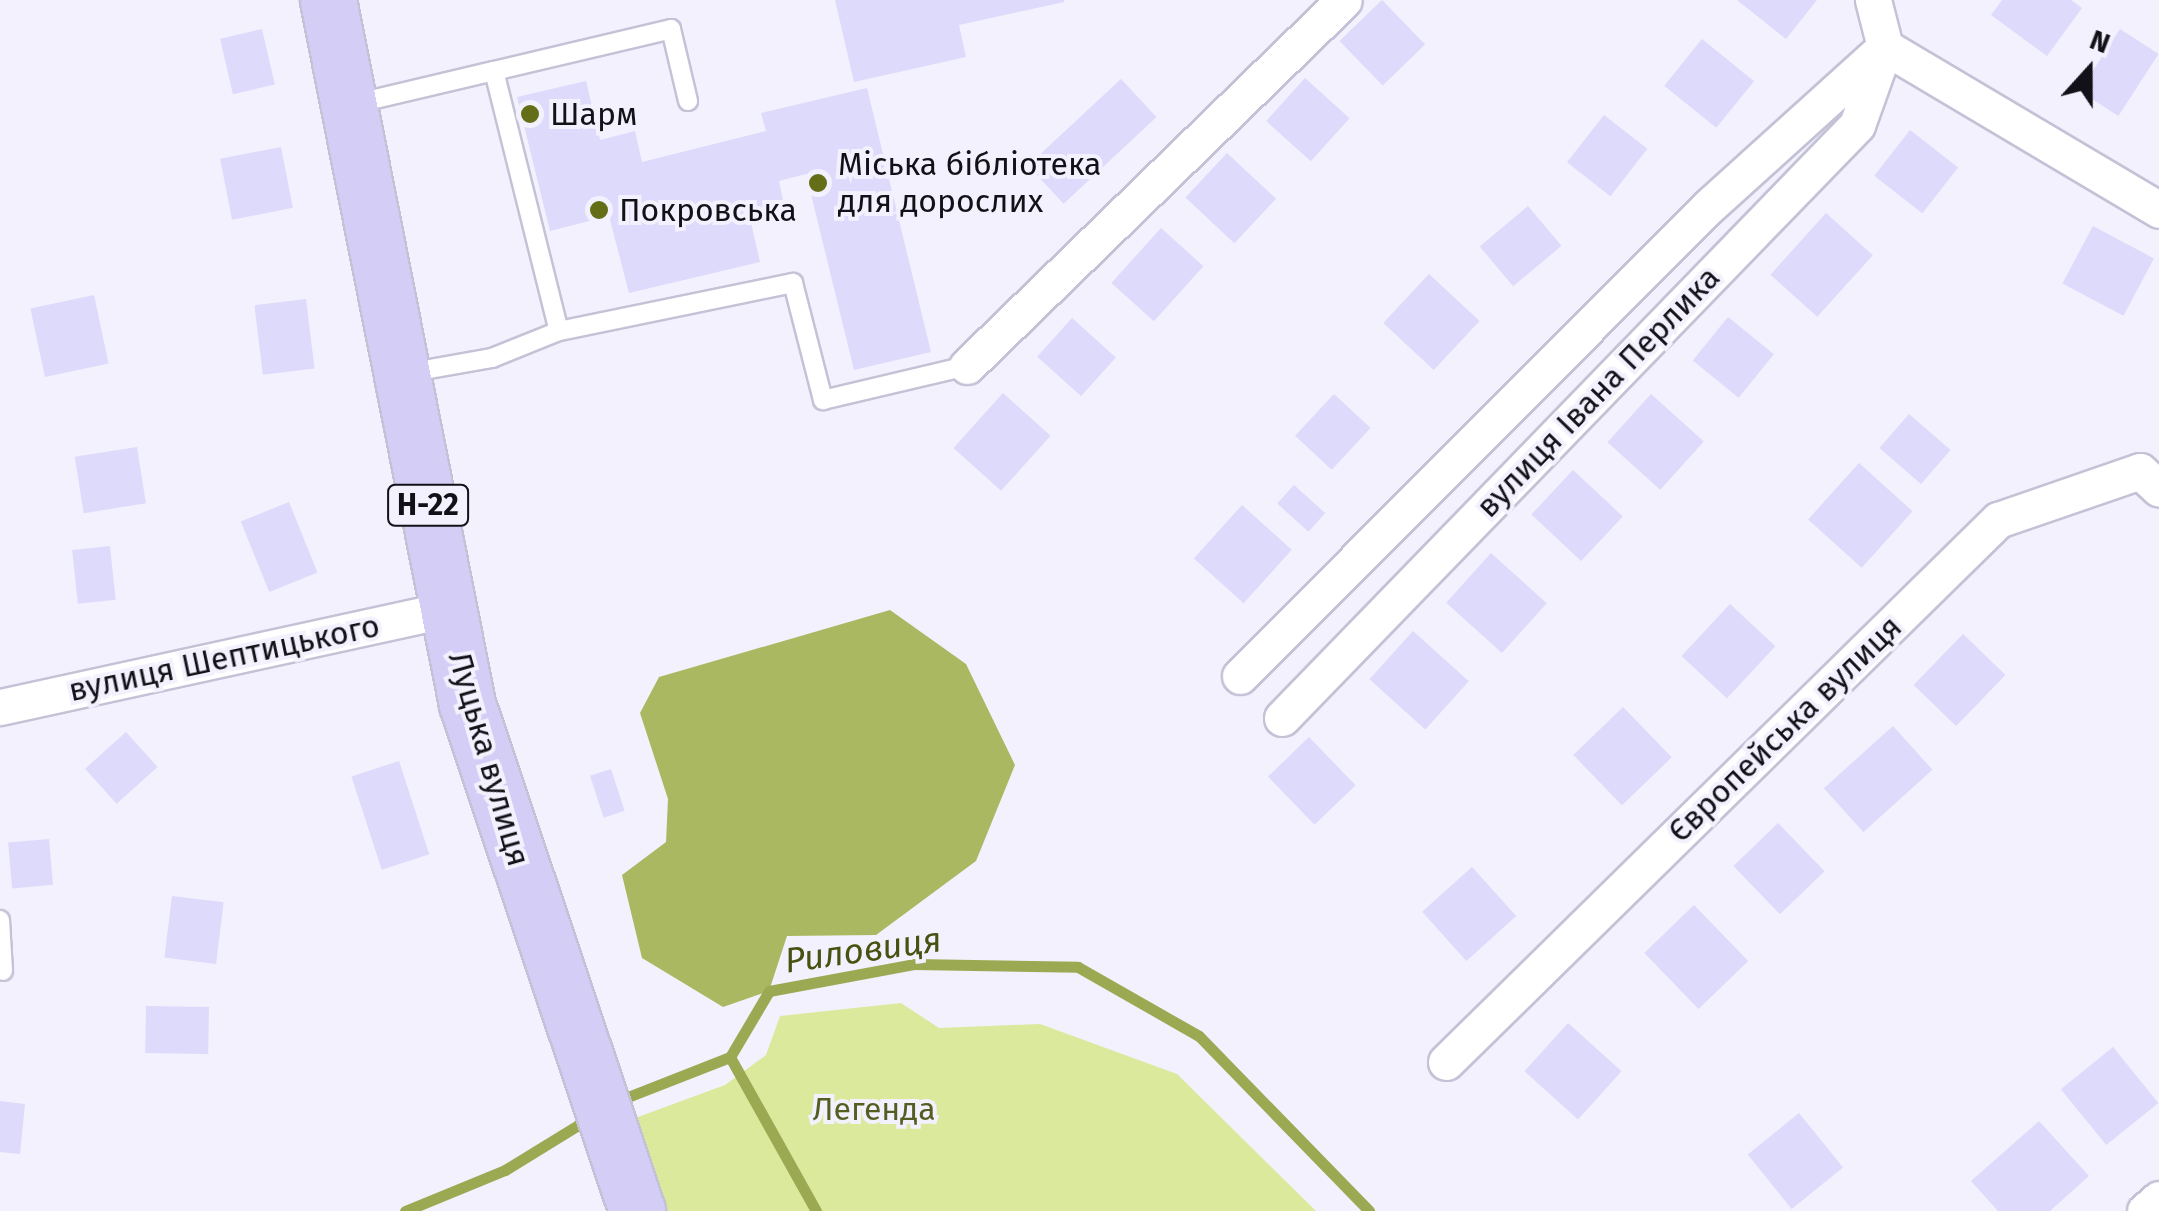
<!DOCTYPE html>
<meta charset="utf-8">
<style>
body{margin:0}
#map{position:relative;width:2159px;height:1211px;overflow:hidden;background:#f2f1fd;font-family:"Fira Sans",sans-serif}
div>[style]{position:absolute}
.green>*{inset:0;background:#dbe99c}
.forest>*{inset:0;background:#aab862}
.stream>*{height:11px;margin:-5.5px;padding:0 5.5px;transform-origin:5.5px;border-radius:5.5px;background:#9ca953}
.building>*{inset:0;background:#dddafb;transform-origin:0 0}
.roads{filter:drop-shadow(2px 0 #c4c2d6) drop-shadow(-2px 0 #c4c2d6) drop-shadow(0 2px #c4c2d6) drop-shadow(0 -2px #c4c2d6)}
.lane>*{height:18px;margin:-9px;padding:0 9px;transform-origin:9px;border-radius:9px;background:#fff}
.street>*{height:35px;margin:-17.5px;padding:0 17.5px;transform-origin:17.5px;border-radius:17.5px;background:#fff}
.primary>*{height:55px;margin:-27.5px;padding:0 27.5px;transform-origin:27.5px;border-radius:27.5px;background:#d4cef7}
.dots>*{width:28px;height:28px;translate:-50% -50%;box-sizing:border-box;border:5px solid #f2f1fd;border-radius:50%}
span{translate:-50% -50%;white-space:nowrap;text-align:center;line-height:1.15;-webkit-text-stroke:8px #f2f1fd;paint-order:stroke}
.shield-label span{padding:2px 8px;background:#f2f1fd;border:2px solid;border-radius:8px;-webkit-text-stroke-width:0}
.shield-label{font-size:30px;color:#121118;font-weight:700}
.poi-label{font-size:32px;color:#121118}
.left{translate:0 -50%;text-align:left}
.street-label{font-size:32px;color:#121118}
.park-label{font-size:32px;color:#555e20}
.water-label{font-size:35px;color:#495111;font-style:italic}
.north{position:absolute;left:2039px;top:20px;width:100px;height:100px;-webkit-text-stroke:8px #f2f1fd;paint-order:stroke;rotate:21deg;font-size:28px;font-weight:700;line-height:40px;text-align:center;color:#121118}
.north::after{content:'';display:block;margin:auto;width:35px;height:45px;background:#121118;clip-path:polygon(50% 0,100% 100%,50% 72%,0 100%)}
</style>
<div id="map">
<div class="green">
<div style="clip-path:polygon(901px 1003px,939px 1028px,1040px 1024px,1177px 1074px,1316px 1211px,656px 1211px,619px 1124px,725px 1085px,766px 1055px,780px 1016px)"></div>
</div>
<div class="forest">
<div style="clip-path:polygon(890px 610px,966px 664px,1015px 765px,976px 861px,876px 935px,787px 936px,769px 991px,723px 1007px,642px 958px,622px 875px,666px 842px,668px 799px,640px 713px,659px 677px)"></div>
</div>
<div class="stream">
<div style="left:730px;top:1057px;width:176px;rotate:60.8deg"></div>
<div style="left:615px;top:1102px;width:123px;rotate:-21.4deg"></div>
<div style="left:730px;top:1057px;width:77px;rotate:-59.4deg"></div>
<div style="left:769px;top:991px;width:147px;rotate:-10.5deg"></div>
<div style="left:914px;top:964px;width:164px;rotate:1deg"></div>
<div style="left:1078px;top:967px;width:139px;rotate:29.7deg"></div>
<div style="left:1199px;top:1036px;width:244px;rotate:45.8deg"></div>
<div style="left:405px;top:1211px;width:108px;rotate:-22.3deg"></div>
<div style="left:505px;top:1170px;width:101px;rotate:-31.6deg"></div>
</div>
<div class="building">
<div style="clip-path:polygon(835px 0,1064px 0,1064px 2px,959px 25px,966px 57px,854px 82px)"></div>
<div style="left:1382px;top:0;width:62px;height:59px;rotate:46deg"></div>
<div style="clip-path:polygon(1737px 0,1817px 0,1786px 39px)"></div>
<div style="clip-path:polygon(2002px 0,2071px 0,2082px 8px,2047px 56px,1991px 15px)"></div>
<div style="left:262px;top:29px;width:57px;height:43px;rotate:77deg"></div>
<div style="left:2120px;top:29px;width:46px;height:74px;rotate:33deg"></div>
<div style="left:1702px;top:39px;width:67px;height:60px;rotate:39deg"></div>
<div style="left:1305px;top:78px;width:60px;height:58px;rotate:42deg"></div>
<div style="left:1121px;top:79px;width:52px;height:127px;rotate:47deg"></div>
<div style="clip-path:polygon(586px 81px,600px 140px,635px 131px,642px 162px,766px 131px,761px 113px,867px 88px,931px 352px,854px 370px,806px 174px,779px 181px,784px 205px,749px 214px,760px 262px,629px 293px,609px 216px,550px 231px,517px 97px)"></div>
<div style="left:1604px;top:115px;width:55px;height:60px;rotate:38deg"></div>
<div style="left:1910px;top:130px;width:61px;height:58px;rotate:38deg"></div>
<div style="left:281px;top:147px;width:62px;height:62px;rotate:79deg"></div>
<div style="left:1227px;top:153px;width:67px;height:61px;rotate:43deg"></div>
<div style="left:1528px;top:206px;width:52px;height:63px;rotate:50deg"></div>
<div style="left:1826px;top:213px;width:63px;height:83px;rotate:42deg"></div>
<div style="left:2093px;top:226px;width:69px;height:65px;rotate:28deg"></div>
<div style="left:1161px;top:228px;width:57px;height:74px;rotate:42deg"></div>
<div style="left:1429px;top:274px;width:69px;height:67px;rotate:43deg"></div>
<div style="left:94px;top:295px;width:70px;height:65px;rotate:78deg"></div>
<div style="left:306px;top:299px;width:70px;height:52px;rotate:83deg"></div>
<div style="left:1728px;top:317px;width:59px;height:56px;rotate:39deg"></div>
<div style="left:1072px;top:318px;width:59px;height:52px;rotate:42deg"></div>
<div style="left:1003px;top:393px;width:64px;height:74px;rotate:42deg"></div>
<div style="left:1334px;top:394px;width:50px;height:57px;rotate:43deg"></div>
<div style="left:1651px;top:394px;width:71px;height:65px;rotate:42deg"></div>
<div style="left:1909px;top:414px;width:55px;height:45px;rotate:41deg"></div>
<div style="left:137px;top:447px;width:57px;height:63px;rotate:81deg"></div>
<div style="left:1859px;top:463px;width:72px;height:76px;rotate:42deg"></div>
<div style="left:1573px;top:470px;width:68px;height:61px;rotate:43deg"></div>
<div style="left:1294px;top:485px;width:42px;height:25px;rotate:42deg"></div>
<div style="left:289px;top:502px;width:76px;height:52px;rotate:68deg"></div>
<div style="left:1242px;top:505px;width:67px;height:72px;rotate:42deg"></div>
<div style="left:110px;top:546px;width:54px;height:38px;rotate:84deg"></div>
<div style="left:1491px;top:553px;width:75px;height:67px;rotate:42deg"></div>
<div style="left:1730px;top:604px;width:62px;height:71px;rotate:43deg"></div>
<div style="left:1413px;top:631px;width:75px;height:65px;rotate:42deg"></div>
<div style="left:1963px;top:634px;width:59px;height:71px;rotate:44deg"></div>
<div style="left:1623px;top:707px;width:70px;height:69px;rotate:46deg"></div>
<div style="left:1893px;top:726px;width:59px;height:93px;rotate:48deg"></div>
<div style="left:126px;top:732px;width:47px;height:55px;rotate:48deg"></div>
<div style="left:1309px;top:737px;width:67px;height:57px;rotate:46deg"></div>
<div style="left:399px;top:761px;width:98px;height:50px;rotate:72deg"></div>
<div style="left:611px;top:769px;width:44px;height:22px;rotate:72deg"></div>
<div style="left:1778px;top:823px;width:67px;height:62px;rotate:46deg"></div>
<div style="left:49px;top:839px;width:46px;height:41px;rotate:85deg"></div>
<div style="left:1472px;top:867px;width:66px;height:67px;rotate:48deg"></div>
<div style="left:172px;top:896px;width:52px;height:62px;rotate:7deg"></div>
<div style="left:1694px;top:905px;width:78px;height:69px;rotate:46deg"></div>
<div style="left:146px;top:1006px;width:63px;height:47px;rotate:1deg"></div>
<div style="left:1568px;top:1023px;width:72px;height:65px;rotate:42deg"></div>
<div style="left:2113px;top:1047px;width:72px;height:67px;rotate:51deg"></div>
<div style="clip-path:polygon(0 1101px,25px 1104px,20px 1154px,0 1152px)"></div>
<div style="left:1799px;top:1113px;width:70px;height:66px;rotate:51deg"></div>
<div style="clip-path:polygon(2039px 1121px,2089px 1176px,2050px 1211px,1998px 1211px,1971px 1181px)"></div>
</div>
<div class="roads">
<div class="lane">
<div style="left:494px;top:71px;width:182px;rotate:-13.3deg"></div>
<div style="left:671px;top:29px;width:74px;rotate:76.7deg"></div>
<div style="left:354px;top:104px;width:144px;rotate:-13.3deg"></div>
<div style="left:494px;top:71px;width:268px;rotate:76deg"></div>
<div style="left:559px;top:331px;width:72px;rotate:158.1deg"></div>
<div style="left:492px;top:358px;width:86px;rotate:170deg"></div>
<div style="left:559px;top:331px;width:239px;rotate:-11.6deg"></div>
<div style="left:793px;top:283px;width:121px;rotate:75.6deg"></div>
<div style="left:823px;top:400px;width:148px;rotate:-13.3deg"></div>
<div style="left:0;top:920px;width:51px;rotate:86.6deg"></div>
</div>
<div class="street">
<div style="left:967px;top:366px;width:525px;rotate:-44.15deg"></div>
<div style="left:1240px;top:676px;width:663px;rotate:-45.06deg"></div>
<div style="left:1708px;top:207px;width:239px;rotate:-42.1deg"></div>
<div style="left:1885px;top:47px;width:319px;rotate:30.7deg"></div>
<div style="left:0;top:707px;width:459px;rotate:-12.3deg"></div>
<div style="left:1282px;top:718px;width:826px;rotate:-45.88deg"></div>
<div style="left:1857px;top:125px;width:83px;rotate:-70.3deg"></div>
<div style="left:1885px;top:47px;width:49px;rotate:-104.3deg"></div>
<div style="left:1446px;top:1062px;width:774px;rotate:-44.48deg"></div>
<div style="left:1998px;top:520px;width:150px;rotate:-19deg"></div>
<div style="left:2140px;top:471px;width:26px;rotate:43deg"></div>
<div style="left:2145px;top:1211px;width:18px;rotate:-41deg"></div>
</div>
<div class="primary">
<div style="left:328px;top:0;width:718px;rotate:78.83deg"></div>
<div style="left:467px;top:704px;width:535px;rotate:71.46deg"></div>
</div>
</div>
<div class="dots">
<div style="left:530px;top:114px;background:#636e16"></div>
<div style="left:818px;top:183px;background:#636e16"></div>
<div style="left:599px;top:210px;background:#636e16"></div>
</div>
<div class="shield-label">
<span style="left:428px;top:505px">Н-22</span>
</div>
<div class="poi-label">
<span class="left" style="left:550px;top:114px">Шарм</span>
<span class="left" style="left:838px;top:183px">Міська бібліотека<br>для дорослих</span>
<span class="left" style="left:619px;top:210px">Покровська</span>
</div>
<div class="street-label">
<span style="left:1598px;top:392px;rotate:-46deg">вулиця Івана Перлика</span>
<span style="left:224px;top:658px;rotate:-12deg">вулиця Шептицького</span>
<span style="left:1785px;top:729px;rotate:-44deg">Європейська вулиця</span>
<span style="left:489px;top:759px;rotate:74deg">Луцька вулиця</span>
</div>
<div class="park-label">
<span style="left:874px;top:1109px">Легенда</span>
</div>
<div class="water-label">
<span style="left:863px;top:950px;rotate:-8deg">Риловиця</span>
</div>
<div class="north">N</div>
</div>
